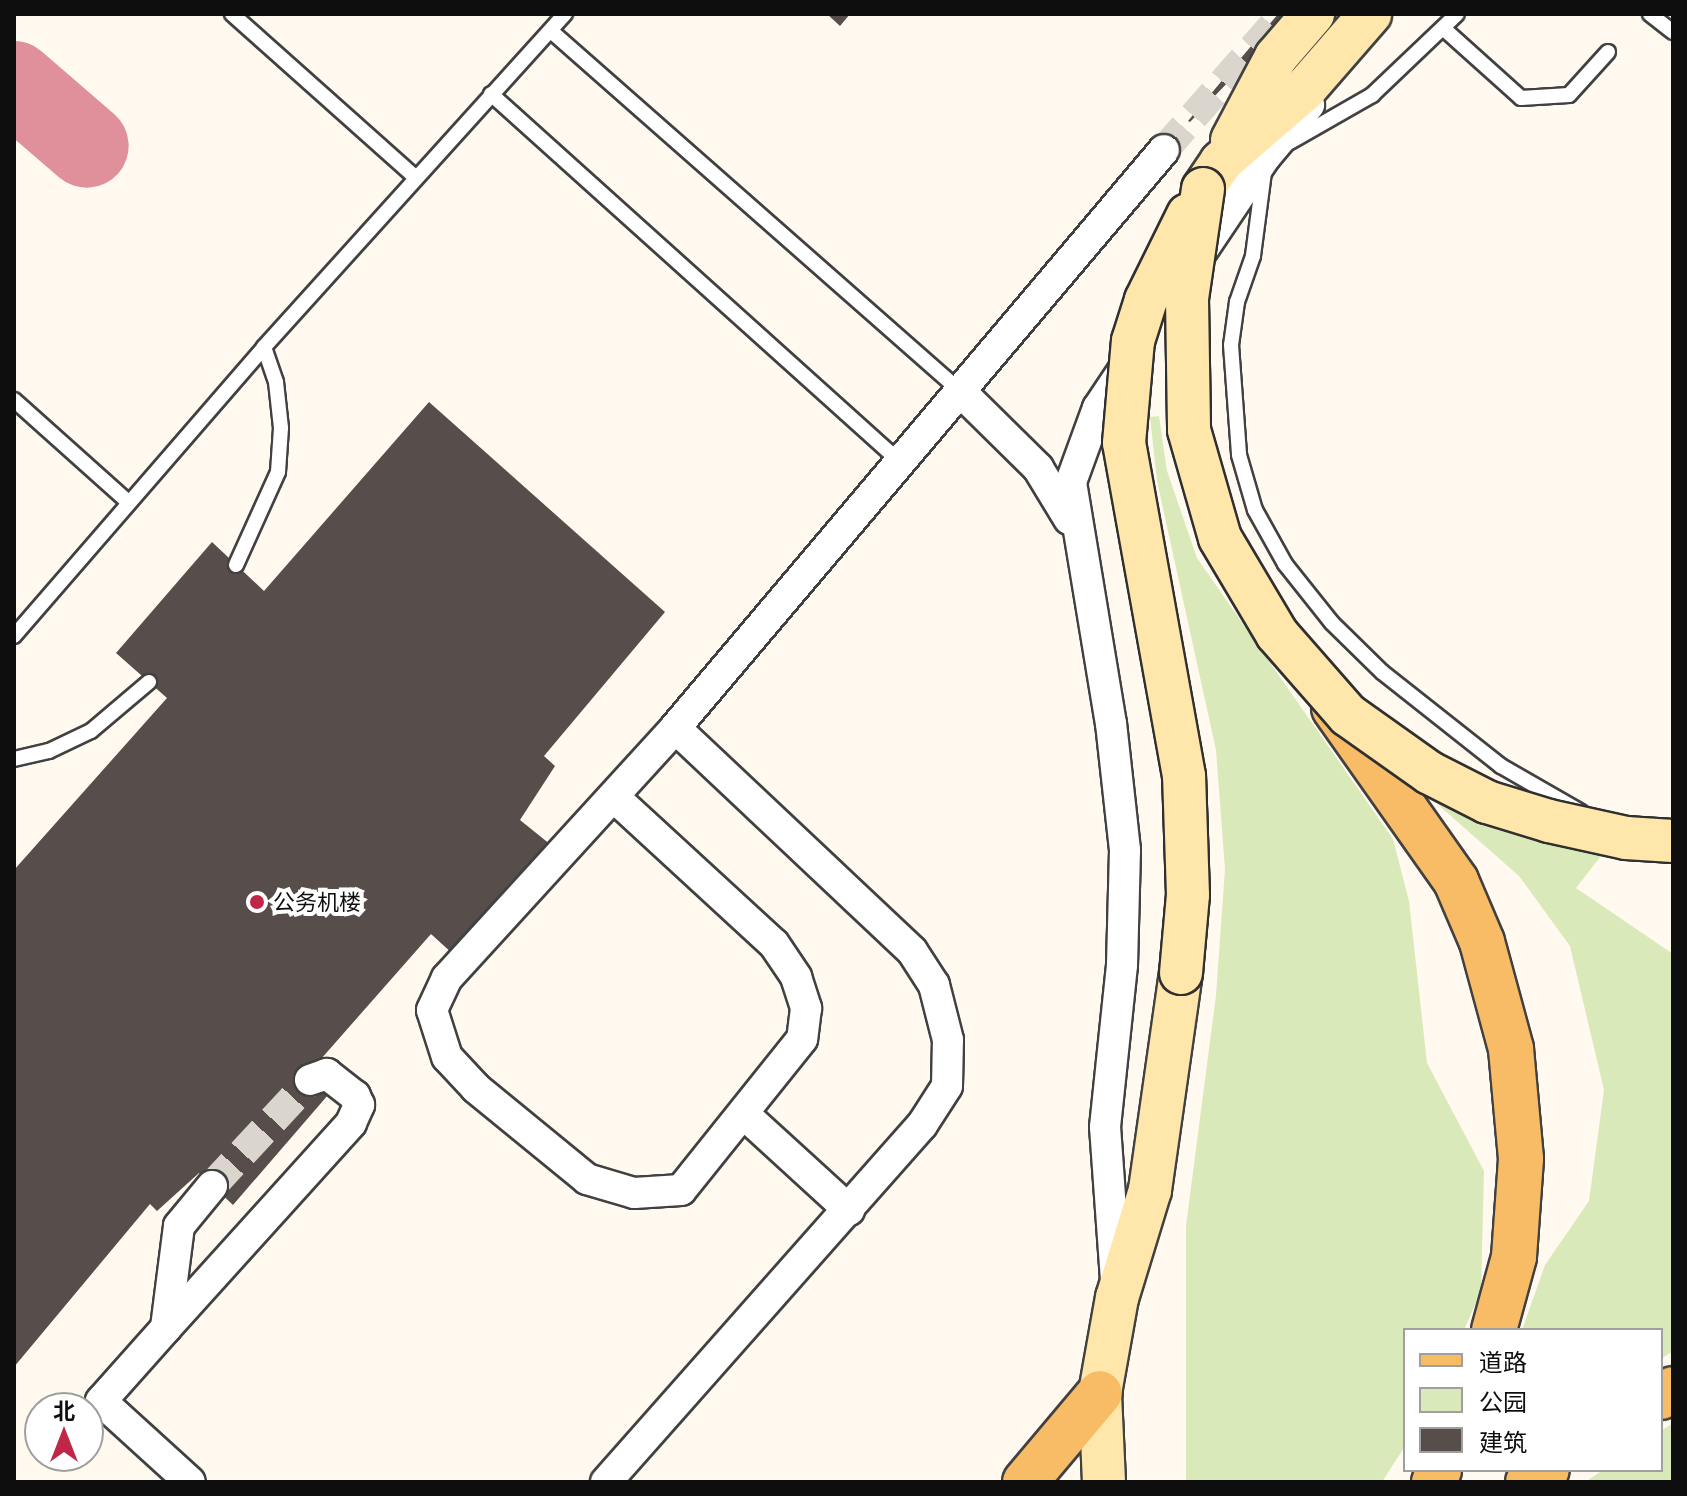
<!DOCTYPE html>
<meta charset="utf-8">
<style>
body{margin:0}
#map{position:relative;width:1687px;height:1496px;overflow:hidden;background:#fff9ef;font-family:"Noto Serif","Noto Sans SC",serif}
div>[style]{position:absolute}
.green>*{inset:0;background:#dae9b9}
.taxiway>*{height:84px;margin:-42px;padding:0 42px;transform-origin:42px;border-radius:42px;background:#df909b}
.building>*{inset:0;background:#574d4a}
.street-tunnel>*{height:30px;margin-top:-15px;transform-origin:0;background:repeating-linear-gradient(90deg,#dbd6cd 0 30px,transparent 0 45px)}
.roads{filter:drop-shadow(2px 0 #414141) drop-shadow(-2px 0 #414141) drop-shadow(0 2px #414141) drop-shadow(0 -2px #414141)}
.lane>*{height:14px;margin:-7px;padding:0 7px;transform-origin:7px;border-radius:7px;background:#fff}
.street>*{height:30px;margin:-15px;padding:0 15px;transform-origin:15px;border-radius:15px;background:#fff}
.secondary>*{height:42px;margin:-21px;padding:0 21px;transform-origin:21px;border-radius:21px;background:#ffe7ab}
.primary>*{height:44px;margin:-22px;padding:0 22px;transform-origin:22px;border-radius:22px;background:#f8bc66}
.bridges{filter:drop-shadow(2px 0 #303030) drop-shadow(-2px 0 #303030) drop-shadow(0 2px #303030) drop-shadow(0 -2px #303030)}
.secondary-bridge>*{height:42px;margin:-21px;padding:0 21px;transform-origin:21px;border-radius:21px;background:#ffe7ab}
.dots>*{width:22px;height:22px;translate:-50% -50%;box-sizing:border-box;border:4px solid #fff;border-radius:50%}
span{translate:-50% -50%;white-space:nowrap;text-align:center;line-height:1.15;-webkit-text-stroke:8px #fff;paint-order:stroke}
.poi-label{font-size:22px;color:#0e0e0e}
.left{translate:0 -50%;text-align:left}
.frame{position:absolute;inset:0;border:16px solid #0e0e0e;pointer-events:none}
.legend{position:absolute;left:1403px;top:1328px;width:260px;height:144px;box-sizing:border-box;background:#fff;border:2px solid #9f9f9f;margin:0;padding:10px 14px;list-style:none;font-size:24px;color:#0e0e0e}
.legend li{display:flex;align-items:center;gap:16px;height:40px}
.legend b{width:40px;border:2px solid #9f9f9f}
.north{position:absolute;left:24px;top:1392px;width:80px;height:80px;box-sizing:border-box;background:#fff;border:2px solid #9f9f9f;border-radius:50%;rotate:0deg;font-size:22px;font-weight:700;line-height:32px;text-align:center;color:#0e0e0e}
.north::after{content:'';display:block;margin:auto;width:28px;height:36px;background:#bf2647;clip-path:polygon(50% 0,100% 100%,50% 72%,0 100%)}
</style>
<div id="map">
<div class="green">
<div style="clip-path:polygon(1159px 416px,1167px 471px,1197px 558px,1393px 839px,1409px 901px,1427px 1063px,1484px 1171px,1481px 1291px,1464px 1330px,1405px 1330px,1405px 1446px,1382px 1482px,1186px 1482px,1186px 1226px,1216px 995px,1225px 869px,1216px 750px,1157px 481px,1150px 417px)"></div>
<div style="clip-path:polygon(1427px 795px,1542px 842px,1601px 856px,1576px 888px,1673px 954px,1673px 1351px,1661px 1359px,1661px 1330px,1522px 1330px,1545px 1265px,1589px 1201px,1604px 1090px,1570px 946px,1519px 876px)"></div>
<div style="clip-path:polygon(1673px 1423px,1673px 1482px,1585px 1482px,1603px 1470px,1661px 1470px,1661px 1431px)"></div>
</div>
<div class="taxiway">
<div style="left:14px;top:83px;width:96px;rotate:40.8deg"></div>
</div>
<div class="building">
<div style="clip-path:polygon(827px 14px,850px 14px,840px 26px)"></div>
<div style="clip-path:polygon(1278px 14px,1293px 14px,1190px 122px,1188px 121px)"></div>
<div style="clip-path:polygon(429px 402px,665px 612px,544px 756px,555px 766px,520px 820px,551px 845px,453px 954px,431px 934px,306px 1076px,328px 1095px,233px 1205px,199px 1173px,157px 1211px,150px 1204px,14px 1367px,14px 870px,167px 698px,116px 653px,212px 542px,264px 591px)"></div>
</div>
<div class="street-tunnel">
<div style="left:1164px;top:150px;width:181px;rotate:-48.8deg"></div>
<div style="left:212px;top:1186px;width:144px;rotate:-47.2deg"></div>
</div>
<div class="roads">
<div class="lane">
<div style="left:232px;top:14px;width:246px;rotate:41.7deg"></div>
<div style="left:1650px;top:14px;width:29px;rotate:38deg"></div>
<div style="left:1443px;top:28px;width:105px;rotate:41.9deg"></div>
<div style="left:1521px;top:98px;width:48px;rotate:-3.6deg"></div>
<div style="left:1569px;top:95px;width:58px;rotate:-47.8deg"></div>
<div style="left:551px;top:31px;width:545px;rotate:41.35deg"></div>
<div style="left:491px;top:94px;width:549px;rotate:41.97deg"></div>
<div style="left:1290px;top:142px;width:95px;rotate:-29.8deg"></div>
<div style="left:1372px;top:95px;width:117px;rotate:-43.6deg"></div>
<div style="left:1264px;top:172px;width:85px;rotate:97.5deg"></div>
<div style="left:1253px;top:256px;width:49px;rotate:109.2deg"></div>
<div style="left:1237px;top:302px;width:43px;rotate:97.9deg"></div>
<div style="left:1231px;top:345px;width:110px;rotate:85.8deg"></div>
<div style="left:1239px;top:455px;width:57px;rotate:73.8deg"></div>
<div style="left:1255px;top:510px;width:62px;rotate:60.9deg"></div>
<div style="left:1285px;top:564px;width:75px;rotate:51.5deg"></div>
<div style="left:1332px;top:623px;width:70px;rotate:44.4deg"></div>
<div style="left:1382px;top:672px;width:152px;rotate:38.3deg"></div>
<div style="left:1501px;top:766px;width:92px;rotate:29.9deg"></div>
<div style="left:14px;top:400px;width:154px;rotate:41.8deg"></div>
<div style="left:236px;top:565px;width:102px;rotate:-65.7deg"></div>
<div style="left:278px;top:472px;width:44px;rotate:-86.1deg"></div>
<div style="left:281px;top:428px;width:46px;rotate:-96.2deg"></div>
<div style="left:276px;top:382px;width:37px;rotate:-109deg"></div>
<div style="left:14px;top:636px;width:382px;rotate:-49.1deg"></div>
<div style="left:264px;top:347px;width:449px;rotate:-47.9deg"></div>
<div style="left:14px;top:759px;width:36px;rotate:-13deg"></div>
<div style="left:49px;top:751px;width:47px;rotate:-25.5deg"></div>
<div style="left:91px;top:731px;width:76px;rotate:-40.2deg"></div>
</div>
<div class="street">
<div style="left:1196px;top:260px;width:125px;rotate:-56.1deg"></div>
<div style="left:1266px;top:156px;width:67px;rotate:-49.9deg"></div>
<div style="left:960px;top:391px;width:110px;rotate:44.6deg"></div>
<div style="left:1038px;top:468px;width:60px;rotate:58.7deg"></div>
<div style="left:614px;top:797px;width:217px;rotate:42.6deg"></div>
<div style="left:774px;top:944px;width:40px;rotate:56deg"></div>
<div style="left:796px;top:977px;width:33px;rotate:72deg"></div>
<div style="left:806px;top:1008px;width:31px;rotate:97deg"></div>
<div style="left:802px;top:1039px;width:193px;rotate:128.7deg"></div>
<div style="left:681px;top:1190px;width:47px;rotate:176.3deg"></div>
<div style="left:634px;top:1193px;width:49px;rotate:-163.4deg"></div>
<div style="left:587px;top:1179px;width:144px;rotate:-140.7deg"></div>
<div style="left:476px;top:1088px;width:42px;rotate:-133.1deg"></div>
<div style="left:447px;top:1057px;width:49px;rotate:-107.7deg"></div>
<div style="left:432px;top:1010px;width:35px;rotate:-65deg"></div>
<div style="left:447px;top:978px;width:338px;rotate:-47.6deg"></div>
<div style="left:675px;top:728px;width:757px;rotate:-49.77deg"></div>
<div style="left:745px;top:1115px;width:141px;rotate:42.4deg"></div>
<div style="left:212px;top:1186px;width:52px;rotate:129.5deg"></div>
<div style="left:179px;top:1226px;width:103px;rotate:97.3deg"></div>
<div style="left:166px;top:1328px;width:276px;rotate:-47.9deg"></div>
<div style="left:351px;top:1123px;width:20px;rotate:-66deg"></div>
<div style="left:359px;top:1105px;width:10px;rotate:-114deg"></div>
<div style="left:355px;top:1096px;width:36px;rotate:-142deg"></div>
<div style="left:327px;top:1074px;width:18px;rotate:161deg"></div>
<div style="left:1116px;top:1280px;width:153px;rotate:-94.1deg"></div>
<div style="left:1105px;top:1127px;width:163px;rotate:-84deg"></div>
<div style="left:1122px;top:965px;width:115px;rotate:-88.5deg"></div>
<div style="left:1125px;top:850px;width:127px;rotate:-96.3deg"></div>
<div style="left:1111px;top:724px;width:245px;rotate:-99.4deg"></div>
<div style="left:1071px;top:482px;width:79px;rotate:-70deg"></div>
<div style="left:1098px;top:408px;width:58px;rotate:-56.3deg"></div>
<div style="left:166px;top:1328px;width:98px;rotate:131.7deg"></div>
<div style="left:101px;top:1401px;width:120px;rotate:42.3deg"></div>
<div style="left:606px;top:1482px;width:477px;rotate:-48.5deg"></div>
<div style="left:922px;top:1125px;width:46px;rotate:-57.3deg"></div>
<div style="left:947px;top:1086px;width:46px;rotate:-88.8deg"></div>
<div style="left:948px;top:1040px;width:57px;rotate:-104.3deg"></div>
<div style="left:934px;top:985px;width:40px;rotate:-122.9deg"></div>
<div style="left:912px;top:951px;width:325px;rotate:-136.7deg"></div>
</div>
<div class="secondary">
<div style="left:1232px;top:140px;width:94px;rotate:-62.1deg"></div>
<div style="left:1276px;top:57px;width:57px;rotate:-49.3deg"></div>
<div style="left:1203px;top:189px;width:32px;rotate:-56deg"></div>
<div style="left:1221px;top:162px;width:110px;rotate:-40.9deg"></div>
<div style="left:1304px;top:90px;width:101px;rotate:-49deg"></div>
<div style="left:1104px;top:1482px;width:89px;rotate:-92.6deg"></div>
<div style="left:1100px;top:1393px;width:97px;rotate:-79.9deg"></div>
<div style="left:1117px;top:1298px;width:113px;rotate:-73deg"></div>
<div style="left:1150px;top:1190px;width:219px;rotate:-81.9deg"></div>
</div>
<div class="primary">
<div style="left:1334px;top:708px;width:212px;rotate:54.8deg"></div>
<div style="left:1456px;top:881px;width:66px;rotate:66.9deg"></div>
<div style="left:1482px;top:942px;width:111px;rotate:74.8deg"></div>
<div style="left:1511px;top:1049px;width:110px;rotate:84.8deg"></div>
<div style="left:1521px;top:1159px;width:98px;rotate:94.1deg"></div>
<div style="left:1514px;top:1257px;width:76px;rotate:105.3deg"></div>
<div style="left:1661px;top:1397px;width:14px;rotate:-34deg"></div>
<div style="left:1025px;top:1482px;width:116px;rotate:-49.9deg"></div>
<div style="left:1434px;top:1482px;width:13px;rotate:-67deg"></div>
<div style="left:1528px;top:1482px;width:22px;rotate:-32deg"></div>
</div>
</div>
<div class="bridges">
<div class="secondary-bridge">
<div style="left:1203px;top:189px;width:111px;rotate:98.3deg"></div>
<div style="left:1187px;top:299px;width:131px;rotate:89.1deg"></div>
<div style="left:1189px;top:430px;width:112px;rotate:74deg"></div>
<div style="left:1220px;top:538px;width:112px;rotate:59.3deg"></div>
<div style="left:1277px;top:634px;width:108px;rotate:48.8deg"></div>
<div style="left:1348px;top:715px;width:100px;rotate:35.3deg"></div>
<div style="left:1430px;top:773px;width:64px;rotate:27deg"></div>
<div style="left:1487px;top:802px;width:65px;rotate:17deg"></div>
<div style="left:1549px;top:821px;width:79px;rotate:12.4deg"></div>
<div style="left:1626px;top:838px;width:47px;rotate:3.7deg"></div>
<div style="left:1181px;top:973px;width:78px;rotate:-84.9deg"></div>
<div style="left:1188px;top:895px;width:119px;rotate:-91.9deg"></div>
<div style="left:1184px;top:776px;width:338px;rotate:-100.2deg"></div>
<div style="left:1124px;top:443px;width:102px;rotate:-85deg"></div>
<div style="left:1133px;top:341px;width:43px;rotate:-72.4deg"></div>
<div style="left:1146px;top:300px;width:95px;rotate:-63.7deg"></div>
</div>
</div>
<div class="dots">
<div style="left:257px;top:902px;background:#bf2647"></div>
</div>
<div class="poi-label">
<span class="left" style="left:273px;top:902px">公务机楼</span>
</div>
<div class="frame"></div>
<ul class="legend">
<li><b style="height:10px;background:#f8bc66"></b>道路</li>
<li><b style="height:22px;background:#dae9b9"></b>公园</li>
<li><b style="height:22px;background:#574d4a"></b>建筑</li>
</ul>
<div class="north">北</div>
</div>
